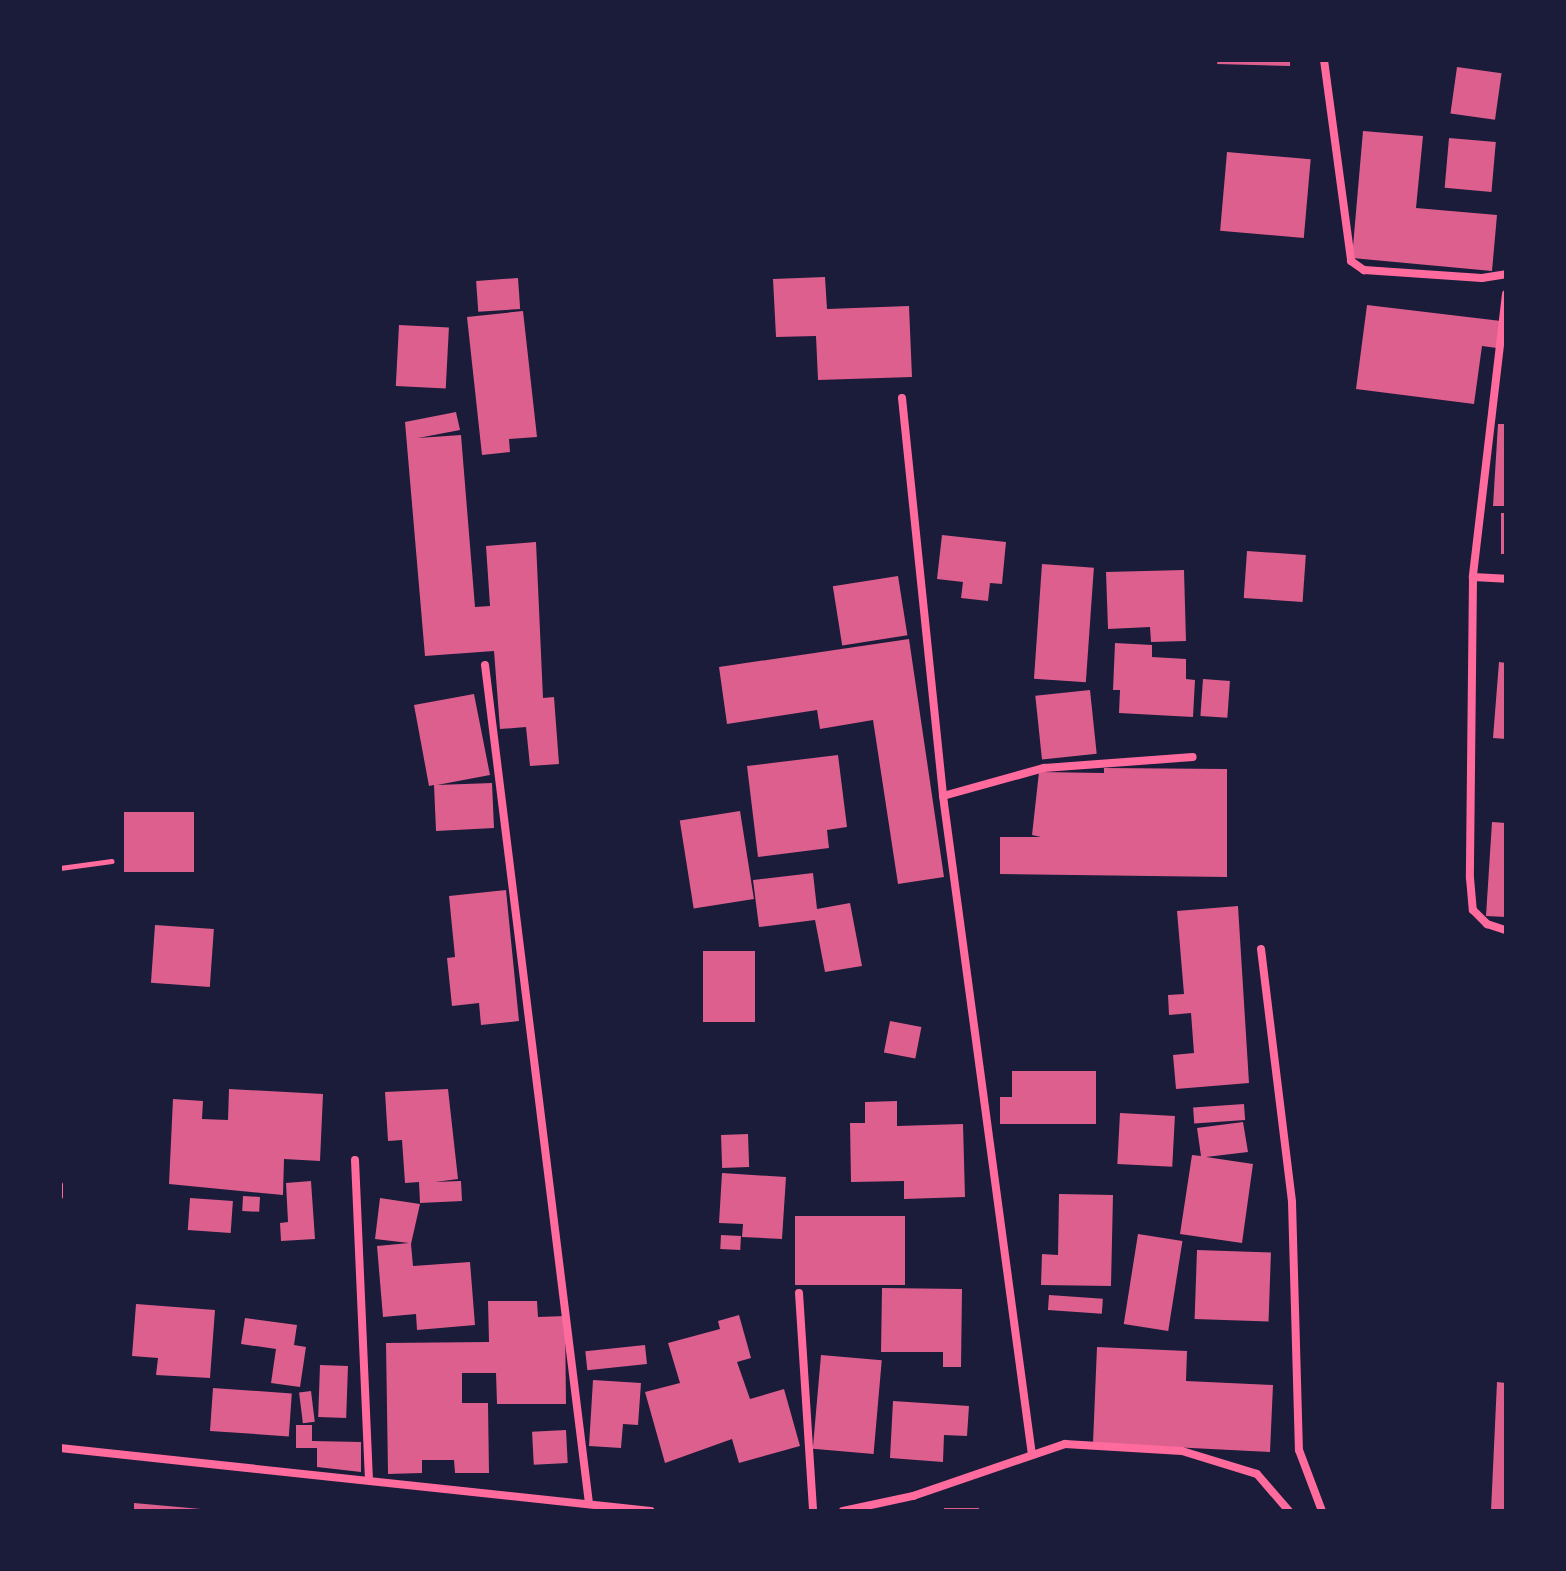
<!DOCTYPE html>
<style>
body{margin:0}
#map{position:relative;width:1566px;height:1571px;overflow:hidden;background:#1b1b3a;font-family:"DejaVu Sans",sans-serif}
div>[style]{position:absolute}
.building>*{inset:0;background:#dd5f8e;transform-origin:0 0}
.path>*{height:5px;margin:-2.5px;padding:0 2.5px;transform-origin:2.5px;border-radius:2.5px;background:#ff6b9d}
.minor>*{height:8px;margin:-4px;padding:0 4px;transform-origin:4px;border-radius:4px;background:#ff6b9d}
span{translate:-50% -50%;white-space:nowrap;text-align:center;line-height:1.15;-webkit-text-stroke:6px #1b1b3a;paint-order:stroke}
.frame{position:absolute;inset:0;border:62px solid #1b1b3a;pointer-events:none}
</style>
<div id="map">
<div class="building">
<div style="clip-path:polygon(1218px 60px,1290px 60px,1290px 66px,1217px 64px)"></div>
<div style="left:1457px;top:67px;width:45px;height:47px;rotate:8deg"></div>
<div style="clip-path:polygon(1363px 131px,1423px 136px,1416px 208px,1497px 215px,1492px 271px,1352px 258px)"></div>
<div style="left:1449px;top:138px;width:47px;height:50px;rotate:5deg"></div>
<div style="left:1227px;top:152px;width:84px;height:79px;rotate:5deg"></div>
<div style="clip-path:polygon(825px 277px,827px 309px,909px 306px,912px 377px,818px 380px,816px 336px,776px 337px,773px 279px)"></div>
<div style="left:518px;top:278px;width:31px;height:42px;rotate:86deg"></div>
<div style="clip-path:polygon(1367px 305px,1501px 321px,1497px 348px,1482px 346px,1474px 404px,1356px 389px)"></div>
<div style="clip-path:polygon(523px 311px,537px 437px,509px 439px,510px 452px,482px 455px,467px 317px)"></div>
<div style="left:399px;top:325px;width:50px;height:61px;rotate:3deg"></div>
<div style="clip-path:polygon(456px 412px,460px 430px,418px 438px,461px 435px,475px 607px,490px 606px,486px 546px,536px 542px,543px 698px,554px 697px,559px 764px,530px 766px,526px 727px,500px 729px,494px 651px,425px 656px,405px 422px)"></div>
<div style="clip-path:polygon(1498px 424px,1506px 424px,1506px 506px,1493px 506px)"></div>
<div style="left:1501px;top:513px;width:5px;height:41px"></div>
<div style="clip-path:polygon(942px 535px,1006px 542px,1002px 584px,990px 583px,988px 601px,961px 598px,963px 582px,937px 579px)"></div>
<div style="left:1247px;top:551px;width:59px;height:47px;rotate:4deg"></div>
<div style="left:1042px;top:564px;width:52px;height:115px;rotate:4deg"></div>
<div style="clip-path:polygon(1184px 570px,1186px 641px,1151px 642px,1150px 627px,1108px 629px,1106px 572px)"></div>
<div style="left:898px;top:576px;width:60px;height:66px;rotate:81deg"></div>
<div style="clip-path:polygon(909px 639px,944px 877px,898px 884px,873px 720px,820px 729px,817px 710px,727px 724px,719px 667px)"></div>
<div style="clip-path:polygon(1115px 643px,1152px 645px,1152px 657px,1186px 659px,1186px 679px,1195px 680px,1193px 717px,1119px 713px,1120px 690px,1113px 690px)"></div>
<div style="clip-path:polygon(1499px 662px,1506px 663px,1506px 739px,1493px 738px)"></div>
<div style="left:1203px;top:679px;width:27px;height:37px;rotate:4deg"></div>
<div style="left:1090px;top:690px;width:64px;height:55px;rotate:84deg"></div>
<div style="clip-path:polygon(474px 694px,490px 775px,437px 785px,492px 783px,494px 828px,436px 831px,434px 785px,429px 786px,414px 705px)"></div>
<div style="clip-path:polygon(838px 755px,847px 827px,827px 830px,829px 848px,758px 857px,747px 766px)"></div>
<div style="clip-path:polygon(1104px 768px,1227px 769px,1227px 877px,1000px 874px,1000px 837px,1041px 837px,1032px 835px,1039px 772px,1104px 773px)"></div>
<div style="left:740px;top:811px;width:89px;height:61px;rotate:81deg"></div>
<div style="left:124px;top:812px;width:70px;height:60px"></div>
<div style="clip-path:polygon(1492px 822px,1506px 823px,1506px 917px,1486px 916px)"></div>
<div style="clip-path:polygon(813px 873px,817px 909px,850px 903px,862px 966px,825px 972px,815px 920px,759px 927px,753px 880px)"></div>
<div style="clip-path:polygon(506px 890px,519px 1021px,481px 1025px,479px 1003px,452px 1006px,447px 958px,455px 957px,449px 896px)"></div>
<div style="clip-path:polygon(1238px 906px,1249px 1083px,1176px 1089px,1173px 1055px,1194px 1053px,1191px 1013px,1169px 1015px,1168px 995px,1184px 994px,1177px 911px)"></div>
<div style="left:155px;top:925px;width:59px;height:58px;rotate:4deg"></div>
<div style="left:703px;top:951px;width:52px;height:71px"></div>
<div style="left:890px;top:1021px;width:32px;height:32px;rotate:11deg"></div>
<div style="clip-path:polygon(1012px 1071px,1096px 1071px,1096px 1124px,1000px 1124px,1000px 1097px,1012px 1097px)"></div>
<div style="clip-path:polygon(229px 1089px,323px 1094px,320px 1161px,284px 1159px,283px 1195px,169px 1184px,173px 1099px,203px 1101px,202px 1119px,228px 1120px)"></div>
<div style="clip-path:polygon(448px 1089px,458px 1179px,435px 1182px,461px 1181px,462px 1201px,420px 1203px,419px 1182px,405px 1183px,402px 1140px,388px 1141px,385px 1092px)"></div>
<div style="clip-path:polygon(897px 1101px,897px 1126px,963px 1124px,965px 1197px,904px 1199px,904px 1181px,851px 1182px,850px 1123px,865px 1123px,865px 1102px)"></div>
<div style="left:1244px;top:1104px;width:16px;height:51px;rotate:86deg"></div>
<div style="left:1120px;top:1113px;width:55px;height:51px;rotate:3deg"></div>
<div style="clip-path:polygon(1243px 1122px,1248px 1152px,1206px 1157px,1253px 1164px,1242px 1243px,1180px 1234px,1192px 1155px,1201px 1156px,1197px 1128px)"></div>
<div style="left:748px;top:1134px;width:33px;height:27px;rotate:88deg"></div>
<div style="clip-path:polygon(722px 1173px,786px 1177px,782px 1239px,742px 1237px,743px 1224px,719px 1223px)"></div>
<div style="clip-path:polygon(311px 1181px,315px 1239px,281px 1241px,280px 1223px,288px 1222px,286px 1183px)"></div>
<div style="clip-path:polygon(1059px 1194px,1113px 1195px,1111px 1286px,1041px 1285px,1042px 1254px,1058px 1255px)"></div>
<div style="left:243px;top:1196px;width:17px;height:15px;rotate:3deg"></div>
<div style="left:190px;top:1198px;width:43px;height:32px;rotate:4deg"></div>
<div style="clip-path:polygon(380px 1198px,420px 1204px,411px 1244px,413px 1266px,470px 1262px,475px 1325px,417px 1330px,416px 1314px,383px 1317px,377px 1246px,409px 1243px,375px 1239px)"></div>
<div style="left:795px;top:1216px;width:110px;height:69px"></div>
<div style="left:1138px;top:1234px;width:45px;height:91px;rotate:9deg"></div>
<div style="left:721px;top:1235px;width:20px;height:14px;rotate:3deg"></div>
<div style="left:1197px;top:1250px;width:74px;height:69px;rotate:2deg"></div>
<div style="clip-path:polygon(882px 1288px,962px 1289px,961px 1367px,943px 1367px,943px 1352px,881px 1352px)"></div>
<div style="left:1049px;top:1295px;width:54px;height:15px;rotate:4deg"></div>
<div style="clip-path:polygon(488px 1301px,537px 1301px,538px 1317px,565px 1316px,566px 1404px,497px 1404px,496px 1373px,462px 1373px,462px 1403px,488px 1403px,489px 1473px,455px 1473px,454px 1460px,422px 1460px,422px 1473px,388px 1474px,386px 1343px,489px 1342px)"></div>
<div style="clip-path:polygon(136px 1304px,215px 1310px,210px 1378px,156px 1375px,158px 1358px,132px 1356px)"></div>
<div style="clip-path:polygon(739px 1315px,751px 1358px,737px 1362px,750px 1399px,784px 1389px,800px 1446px,739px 1463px,732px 1439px,665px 1463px,645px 1392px,680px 1383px,668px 1343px,720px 1329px,718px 1321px)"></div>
<div style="clip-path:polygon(245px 1318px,297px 1325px,294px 1345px,306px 1347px,300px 1387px,271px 1383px,276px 1349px,241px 1344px)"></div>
<div style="left:645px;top:1345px;width:19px;height:60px;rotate:84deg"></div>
<div style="clip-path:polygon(1097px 1347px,1187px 1351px,1186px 1381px,1273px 1385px,1270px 1452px,1093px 1443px)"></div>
<div style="left:821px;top:1355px;width:61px;height:94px;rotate:5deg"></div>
<div style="left:320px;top:1365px;width:28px;height:52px;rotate:2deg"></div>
<div style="clip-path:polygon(593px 1380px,641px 1383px,638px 1425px,623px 1424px,621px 1448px,589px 1446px)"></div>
<div style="clip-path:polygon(1497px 1382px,1506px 1383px,1506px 1511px,1491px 1511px)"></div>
<div style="left:213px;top:1388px;width:79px;height:43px;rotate:4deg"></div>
<div style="left:311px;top:1391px;width:31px;height:12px;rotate:83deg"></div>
<div style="clip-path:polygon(893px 1401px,969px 1406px,967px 1436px,944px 1435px,943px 1462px,890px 1458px)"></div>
<div style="clip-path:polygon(296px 1425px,312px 1425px,312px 1441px,361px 1442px,361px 1472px,317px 1467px,317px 1448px,296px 1448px)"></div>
<div style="left:566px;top:1430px;width:33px;height:34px;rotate:87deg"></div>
<div style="clip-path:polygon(134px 1503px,201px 1509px,201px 1511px,134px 1511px)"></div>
<div style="left:944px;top:1508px;width:35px;height:3px"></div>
</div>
<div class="path">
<div style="left:60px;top:868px;width:52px;rotate:-7.7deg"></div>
<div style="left:60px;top:1184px;width:12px;rotate:90deg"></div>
</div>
<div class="minor">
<div style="left:1324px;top:60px;width:203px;rotate:82.3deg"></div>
<div style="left:1351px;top:261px;width:16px;rotate:35deg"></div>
<div style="left:1364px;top:270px;width:118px;rotate:3.9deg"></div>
<div style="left:1482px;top:278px;width:24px;rotate:-9deg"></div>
<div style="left:1506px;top:294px;width:285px;rotate:96.7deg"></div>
<div style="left:1473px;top:577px;width:301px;rotate:90.6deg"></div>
<div style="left:1470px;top:878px;width:32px;rotate:85deg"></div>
<div style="left:1473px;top:910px;width:20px;rotate:45deg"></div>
<div style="left:1487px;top:924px;width:20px;rotate:18deg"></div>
<div style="left:902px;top:398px;width:400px;rotate:84.1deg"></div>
<div style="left:943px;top:796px;width:665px;rotate:82.31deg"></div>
<div style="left:1473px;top:577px;width:33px;rotate:3deg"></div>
<div style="left:485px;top:665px;width:844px;rotate:82.93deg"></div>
<div style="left:943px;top:796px;width:105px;rotate:-15.5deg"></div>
<div style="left:1044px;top:768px;width:149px;rotate:-4.2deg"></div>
<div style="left:1261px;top:949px;width:255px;rotate:83deg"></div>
<div style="left:1292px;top:1202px;width:248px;rotate:88.4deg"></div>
<div style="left:1299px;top:1450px;width:65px;rotate:69.3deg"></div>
<div style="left:355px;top:1160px;width:317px;rotate:87.5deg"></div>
<div style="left:799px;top:1293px;width:218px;rotate:86.3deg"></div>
<div style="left:60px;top:1448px;width:594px;rotate:6.08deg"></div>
<div style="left:843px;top:1511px;width:72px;rotate:-12.1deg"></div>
<div style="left:913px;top:1496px;width:161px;rotate:-18.9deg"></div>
<div style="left:1065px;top:1444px;width:117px;rotate:3.4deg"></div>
<div style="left:1182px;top:1451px;width:78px;rotate:17deg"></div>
<div style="left:1257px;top:1474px;width:49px;rotate:49.1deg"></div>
</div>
<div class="frame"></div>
</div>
